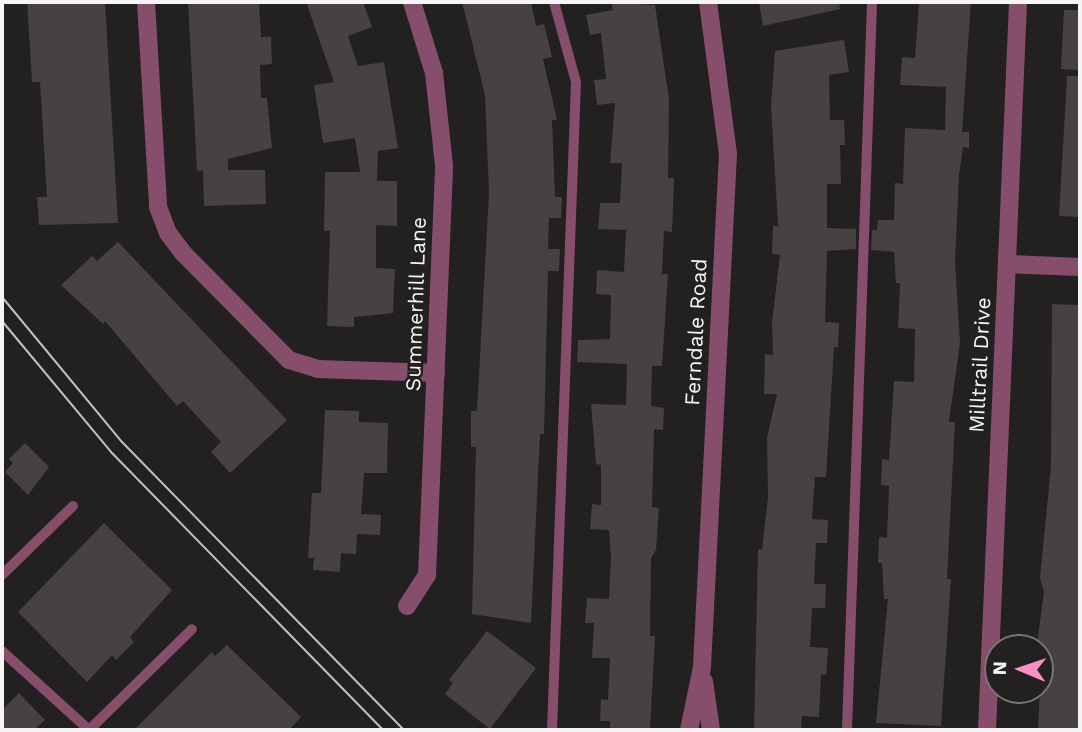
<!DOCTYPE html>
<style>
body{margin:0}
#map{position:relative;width:1082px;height:732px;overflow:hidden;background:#232021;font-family:"Work Sans",sans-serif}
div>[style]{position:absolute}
.building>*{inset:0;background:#464243}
.service>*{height:10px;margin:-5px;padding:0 5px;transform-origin:5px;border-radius:5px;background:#864e6b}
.minor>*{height:18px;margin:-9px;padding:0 9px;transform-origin:9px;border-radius:9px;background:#864e6b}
.tertiary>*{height:18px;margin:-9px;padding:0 9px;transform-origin:9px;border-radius:9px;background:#864e6b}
.tram>*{height:2px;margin:-1px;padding:0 1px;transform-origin:1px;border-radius:1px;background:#c2c0c1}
span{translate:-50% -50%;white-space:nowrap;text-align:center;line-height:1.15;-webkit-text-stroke:5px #232021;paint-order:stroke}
.street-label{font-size:21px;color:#f6f4f5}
.frame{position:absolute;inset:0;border:4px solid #f6f4f5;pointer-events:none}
.north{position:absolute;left:984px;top:634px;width:70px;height:70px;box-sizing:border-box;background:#232021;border:2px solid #777576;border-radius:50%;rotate:272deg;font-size:19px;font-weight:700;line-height:28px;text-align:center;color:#f6f4f5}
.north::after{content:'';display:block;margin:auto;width:24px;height:32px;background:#fa8fc6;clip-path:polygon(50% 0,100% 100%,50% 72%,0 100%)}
</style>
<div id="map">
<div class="building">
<div style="clip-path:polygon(27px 2px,105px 2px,118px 223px,39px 225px,37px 197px,47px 197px,40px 82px,32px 82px)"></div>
<div style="clip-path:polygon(188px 2px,259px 2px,261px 37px,271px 37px,272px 64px,260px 65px,261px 98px,267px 98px,272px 148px,228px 159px,228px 170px,265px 170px,266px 204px,204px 206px,203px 170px,197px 171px)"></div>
<div style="clip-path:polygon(306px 2px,363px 2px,372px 27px,348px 36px,358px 66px,384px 62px,398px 148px,378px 151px,377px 181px,397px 181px,397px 226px,376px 225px,376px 268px,395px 269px,393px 313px,354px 317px,354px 327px,327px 326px,330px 231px,324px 231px,325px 172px,360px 172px,355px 138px,323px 143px,314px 85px,334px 82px)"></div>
<div style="clip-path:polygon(462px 2px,531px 2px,536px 26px,544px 24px,552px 57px,543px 59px,557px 120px,552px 120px,555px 197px,562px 197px,561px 218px,549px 218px,548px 249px,560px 249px,559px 271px,548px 271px,544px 434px,540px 434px,531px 623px,472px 614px,476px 447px,471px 447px,471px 411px,477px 411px,489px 193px,485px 95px)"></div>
<div style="clip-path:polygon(611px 2px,655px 5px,669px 99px,668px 178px,674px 178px,672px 232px,664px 231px,662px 274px,668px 274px,662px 366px,652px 366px,651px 406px,664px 408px,663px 430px,654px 429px,652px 507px,659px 508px,656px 550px,651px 558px,650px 636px,655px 636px,650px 730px,610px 730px,610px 721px,600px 721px,601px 699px,608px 700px,610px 658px,592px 658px,594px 623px,585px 623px,587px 598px,609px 599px,611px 557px,609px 530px,590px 529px,592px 504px,601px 505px,601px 465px,596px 464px,591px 404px,626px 405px,627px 364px,577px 362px,578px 340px,610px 339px,611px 295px,596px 294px,597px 270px,624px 272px,626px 230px,598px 229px,600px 203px,620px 203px,622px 163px,610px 163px,615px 103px,597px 105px,594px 80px,606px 79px,601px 33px,590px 35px,586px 15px,613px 10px)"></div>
<div style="clip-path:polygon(759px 2px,839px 2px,840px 9px,763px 26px)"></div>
<div style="clip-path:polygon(919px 2px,971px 2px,962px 132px,969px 132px,969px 148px,963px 147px,959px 175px,955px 261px,960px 343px,949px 422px,955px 422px,947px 579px,951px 579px,941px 726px,876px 723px,888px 599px,884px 599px,882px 563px,878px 563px,879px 537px,887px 538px,889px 486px,881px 485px,882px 459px,889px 460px,894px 381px,914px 382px,915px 329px,898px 328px,900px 283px,896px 283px,894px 252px,871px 250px,872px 230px,877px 230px,878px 220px,894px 220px,895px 183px,903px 184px,905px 128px,945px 130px,946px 87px,900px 85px,902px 57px,915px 58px)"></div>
<div style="clip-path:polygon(1064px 10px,1080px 10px,1080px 70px,1061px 69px)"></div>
<div style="clip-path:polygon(844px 40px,849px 72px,829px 75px,830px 120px,844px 120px,845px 145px,840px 145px,841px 184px,827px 184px,827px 228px,856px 229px,856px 249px,827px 251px,825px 322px,839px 323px,838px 347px,834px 347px,826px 477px,815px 477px,812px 519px,828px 520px,827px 543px,816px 543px,814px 584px,826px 584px,825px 608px,812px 608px,810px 647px,828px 648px,826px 675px,821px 674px,819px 717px,802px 716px,801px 730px,754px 730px,758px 549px,762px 550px,768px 497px,767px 437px,777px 394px,764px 394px,765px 354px,773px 355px,772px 322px,780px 255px,772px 254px,773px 226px,778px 226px,771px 105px,775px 51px)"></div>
<div style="clip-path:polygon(1067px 76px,1080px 76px,1080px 217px,1059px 216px)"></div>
<div style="clip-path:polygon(118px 242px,287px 420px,230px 473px,211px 452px,221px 442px,183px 401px,177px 406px,105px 321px,103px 324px,61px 285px,92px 256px,97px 261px)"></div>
<div style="clip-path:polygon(1052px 304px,1080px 305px,1080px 730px,1038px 730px,1042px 644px,1037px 644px,1044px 592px,1040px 578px,1051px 466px)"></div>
<div style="clip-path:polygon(325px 410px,359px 411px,359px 422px,388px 423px,387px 473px,364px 473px,361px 514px,381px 515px,380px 535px,357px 534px,356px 554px,341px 553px,340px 572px,313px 570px,314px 558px,308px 558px,312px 493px,321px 493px)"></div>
<div style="clip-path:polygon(25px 443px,49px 467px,28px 495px,5px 472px,13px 463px,9px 459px)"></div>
<div style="clip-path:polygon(104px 523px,172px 590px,130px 637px,134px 642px,116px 660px,112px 655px,87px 682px,18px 612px)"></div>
<div style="clip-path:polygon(487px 631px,536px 668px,490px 729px,445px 694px,453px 683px,449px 680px)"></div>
<div style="clip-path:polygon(227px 645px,301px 717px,289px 730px,134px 730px,212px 652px,215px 656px)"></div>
<div style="clip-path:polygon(19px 693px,45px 720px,34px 730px,2px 730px,2px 710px)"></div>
</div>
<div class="service">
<div style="left:2px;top:575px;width:99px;rotate:-44.2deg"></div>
<div style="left:2px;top:651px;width:118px;rotate:42.2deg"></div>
<div style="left:89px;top:730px;width:144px;rotate:-44.4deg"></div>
<div style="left:552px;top:730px;width:648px;rotate:-87.88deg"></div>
<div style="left:576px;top:82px;width:83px;rotate:-105.4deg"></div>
<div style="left:847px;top:730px;width:728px;rotate:-88.03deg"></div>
</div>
<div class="minor">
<div style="left:146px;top:2px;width:205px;rotate:86.6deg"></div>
<div style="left:158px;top:207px;width:28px;rotate:69deg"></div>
<div style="left:168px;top:233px;width:26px;rotate:53deg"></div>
<div style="left:184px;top:254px;width:149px;rotate:45.3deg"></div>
<div style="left:289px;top:360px;width:30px;rotate:17deg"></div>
<div style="left:318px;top:369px;width:118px;rotate:1.9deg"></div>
<div style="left:1007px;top:264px;width:73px;rotate:2.4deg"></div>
<div style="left:407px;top:606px;width:37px;rotate:-57deg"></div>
<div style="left:427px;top:575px;width:410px;rotate:-87.6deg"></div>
<div style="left:444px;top:165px;width:93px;rotate:-96.2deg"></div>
<div style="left:434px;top:73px;width:74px;rotate:-107.2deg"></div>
<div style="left:987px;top:730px;width:729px;rotate:-87.56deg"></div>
</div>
<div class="tertiary">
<div style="left:704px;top:681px;width:49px;rotate:81.9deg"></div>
<div style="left:689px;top:730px;width:64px;rotate:-78.3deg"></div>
<div style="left:702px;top:667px;width:514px;rotate:-87.1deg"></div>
<div style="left:728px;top:154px;width:153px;rotate:-97.5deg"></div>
</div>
<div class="tram">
<div style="left:2px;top:297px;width:188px;rotate:50.4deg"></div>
<div style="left:122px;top:442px;width:403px;rotate:45.6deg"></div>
<div style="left:2px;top:321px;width:170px;rotate:50.2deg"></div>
<div style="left:111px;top:452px;width:389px;rotate:45.6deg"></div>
</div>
<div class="street-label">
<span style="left:416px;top:304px;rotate:-88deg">Summerhill Lane</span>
<span style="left:696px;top:332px;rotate:-87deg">Ferndale Road</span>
<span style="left:980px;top:365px;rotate:-87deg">Milltrail Drive</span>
</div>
<div class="frame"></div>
<div class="north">N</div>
</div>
